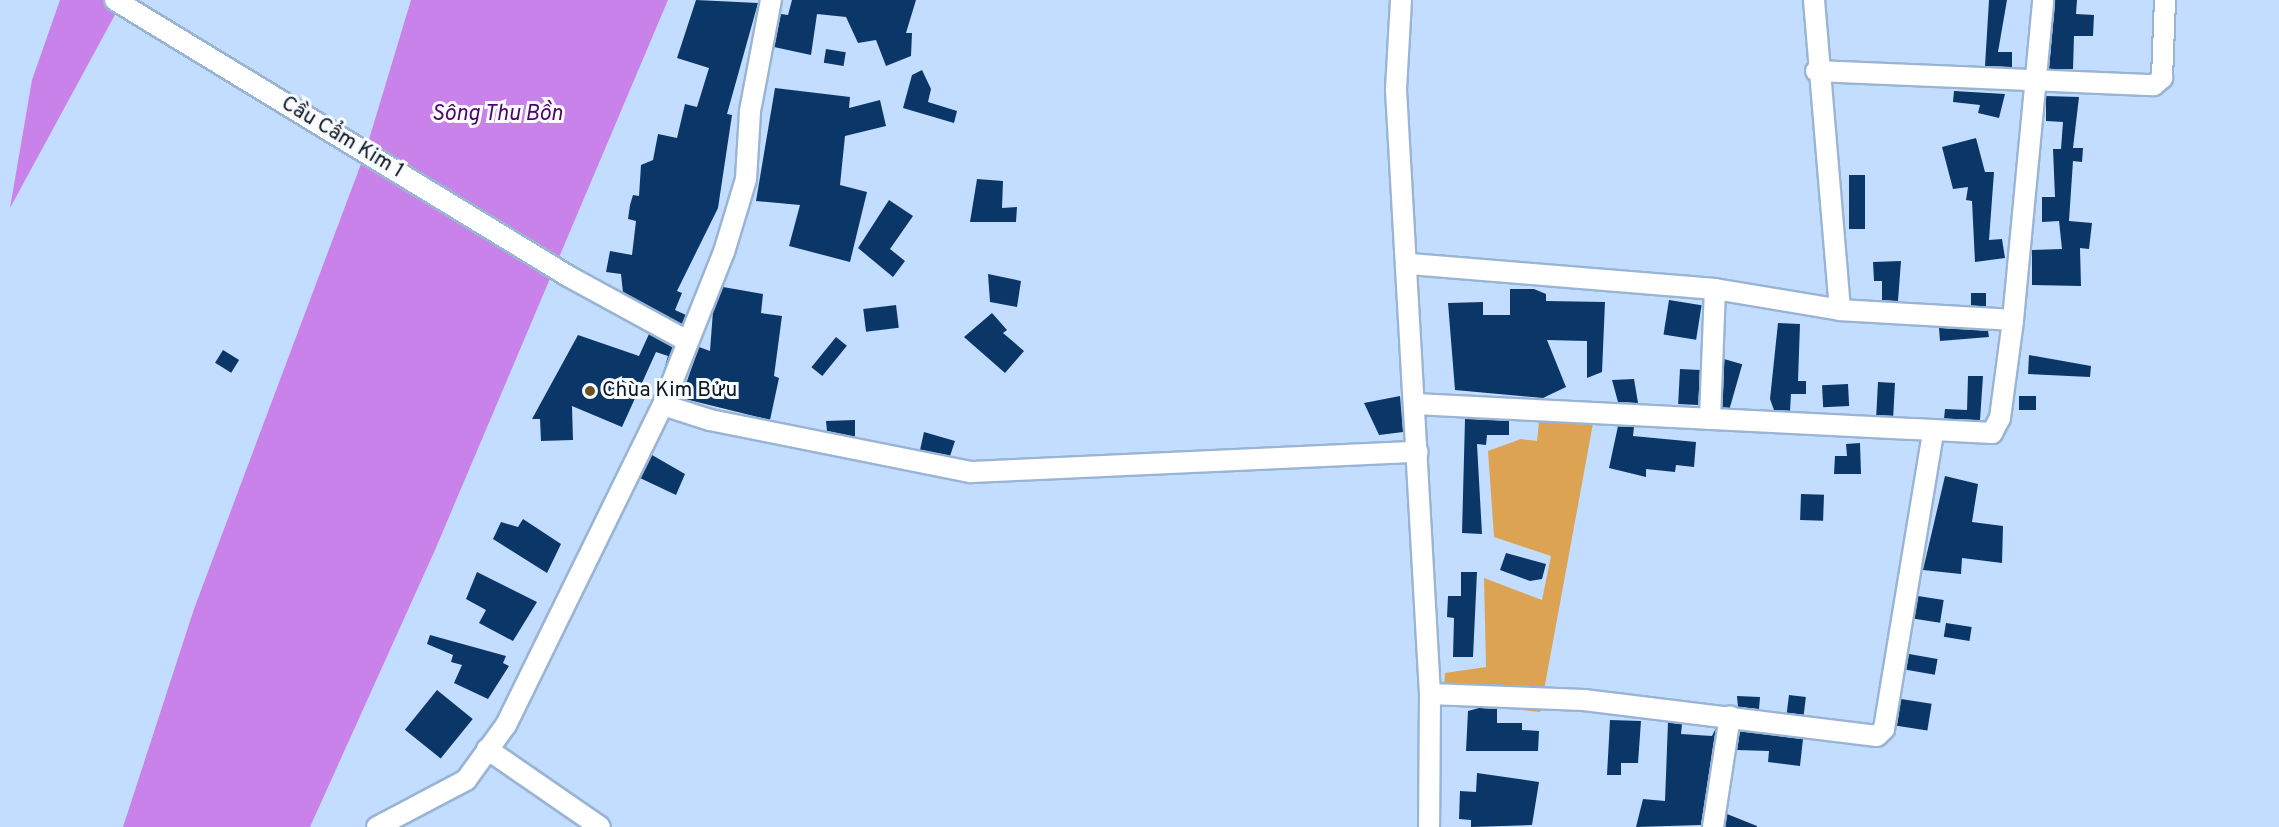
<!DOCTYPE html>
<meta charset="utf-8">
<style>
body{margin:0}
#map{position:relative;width:2279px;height:827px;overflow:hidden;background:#c2ddff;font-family:Overpass,sans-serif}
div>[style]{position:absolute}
.green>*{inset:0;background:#dba352}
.water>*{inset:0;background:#c882e9}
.building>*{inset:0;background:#0b3768;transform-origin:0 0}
.roads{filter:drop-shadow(2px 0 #9ab4d4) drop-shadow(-2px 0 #9ab4d4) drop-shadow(0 2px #9ab4d4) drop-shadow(0 -2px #9ab4d4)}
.minor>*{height:20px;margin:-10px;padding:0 10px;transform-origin:10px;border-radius:10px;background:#fff}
.dots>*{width:16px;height:16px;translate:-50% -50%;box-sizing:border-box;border:3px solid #f9fcff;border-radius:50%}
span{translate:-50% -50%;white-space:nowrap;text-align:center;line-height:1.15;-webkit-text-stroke:6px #f9fcff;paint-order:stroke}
.street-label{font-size:21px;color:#0d1622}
.poi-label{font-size:21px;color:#0d1622}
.left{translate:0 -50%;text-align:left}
.water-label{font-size:22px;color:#4f0568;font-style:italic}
</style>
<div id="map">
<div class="green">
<div style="clip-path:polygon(1540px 411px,1594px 418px,1540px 712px,1443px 701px,1445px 673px,1486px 667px,1484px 578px,1542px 600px,1551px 556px,1494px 537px,1488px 451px,1521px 439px,1537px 441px)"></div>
</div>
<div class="water">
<div style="clip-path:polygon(60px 0,123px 0,10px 208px,32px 80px)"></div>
<div style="clip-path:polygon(411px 0,668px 0,435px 550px,310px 827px,123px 827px,194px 609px,364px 156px)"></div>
</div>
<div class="building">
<div style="clip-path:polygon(696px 0,758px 3px,727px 114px,732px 115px,718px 208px,677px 291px,682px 293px,675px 310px,686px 315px,682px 325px,623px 293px,621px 274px,606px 272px,610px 251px,632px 255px,636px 221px,628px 219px,630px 205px,633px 195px,639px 196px,641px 165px,653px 160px,658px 134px,677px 138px,685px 104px,697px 107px,709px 68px,677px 58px)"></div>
<div style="clip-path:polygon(792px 0,916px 0,906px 33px,912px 33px,911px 56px,886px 66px,876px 40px,858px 43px,846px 17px,817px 14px,811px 55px,774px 47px,781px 14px,788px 15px)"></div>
<div style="clip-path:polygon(1989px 0,2007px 0,1998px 52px,2012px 52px,2012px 67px,1985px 66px)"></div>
<div style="clip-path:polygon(2055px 0,2077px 0,2076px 14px,2094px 15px,2093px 36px,2074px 36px,2073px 69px,2049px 69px)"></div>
<div style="left:826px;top:49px;width:20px;height:14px;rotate:9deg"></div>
<div style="clip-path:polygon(922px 70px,931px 89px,928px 102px,957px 111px,954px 123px,903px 108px,912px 75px)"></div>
<div style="clip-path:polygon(775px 88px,850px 97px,849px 108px,880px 100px,886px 126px,845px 136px,840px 185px,867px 192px,850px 262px,789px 246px,800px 205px,756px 201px)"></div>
<div style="clip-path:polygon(1954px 91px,2005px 94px,1999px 118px,1978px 113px,1980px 105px,1953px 102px)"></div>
<div style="clip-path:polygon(2046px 96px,2079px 97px,2073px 148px,2083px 148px,2082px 162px,2073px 161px,2069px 221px,2092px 223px,2089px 249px,2080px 248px,2081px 286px,2032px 285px,2032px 250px,2062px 249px,2059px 221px,2042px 222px,2042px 197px,2055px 197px,2053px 149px,2061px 149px,2063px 122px,2046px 121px)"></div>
<div style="clip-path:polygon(1976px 138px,1985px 172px,1994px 172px,1989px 240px,2002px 239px,2005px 258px,1975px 262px,1972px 201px,1966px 200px,1968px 187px,1953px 189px,1942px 147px)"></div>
<div style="left:1849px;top:175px;width:16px;height:54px"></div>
<div style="clip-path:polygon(977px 179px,1003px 181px,1002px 208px,1017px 207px,1016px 222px,970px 222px)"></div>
<div style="clip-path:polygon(889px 200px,913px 216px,890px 249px,905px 261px,893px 277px,858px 248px)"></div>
<div style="clip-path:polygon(1901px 261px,1898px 301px,1882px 300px,1882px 281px,1874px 281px,1873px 262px)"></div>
<div style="clip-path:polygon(988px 274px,1021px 281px,1017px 307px,990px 302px)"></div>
<div style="clip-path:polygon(723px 287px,763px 294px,761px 313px,782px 316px,774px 376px,779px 378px,770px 420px,681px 398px,699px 347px,710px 351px,713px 311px)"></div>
<div style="clip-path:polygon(1510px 289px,1534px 289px,1546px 294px,1546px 301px,1605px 302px,1602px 372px,1587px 378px,1587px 341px,1547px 340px,1566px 387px,1543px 398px,1455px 390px,1448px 303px,1483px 302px,1483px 315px,1510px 315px)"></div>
<div style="left:1971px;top:293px;width:15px;height:13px"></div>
<div style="left:1669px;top:300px;width:33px;height:35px;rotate:9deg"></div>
<div style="left:896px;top:305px;width:23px;height:33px;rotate:83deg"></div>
<div style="clip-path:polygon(992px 313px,1007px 330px,1003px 333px,1024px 351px,1005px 373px,964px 337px)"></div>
<div style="clip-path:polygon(1778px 323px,1800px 324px,1798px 381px,1806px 381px,1806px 394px,1791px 394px,1790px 411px,1774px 410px,1770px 399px)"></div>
<div style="clip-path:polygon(1939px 328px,1988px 331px,1989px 337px,1940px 341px)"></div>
<div style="clip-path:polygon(649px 334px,673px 347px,663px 373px,668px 356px,656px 352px,622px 427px,572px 406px,573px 440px,541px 441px,540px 419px,532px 419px,578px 335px,639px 356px)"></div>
<div style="left:836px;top:337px;width:14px;height:39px;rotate:39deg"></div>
<div style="left:223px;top:350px;width:19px;height:15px;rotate:32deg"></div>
<div style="clip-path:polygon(2029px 355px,2091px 366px,2090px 377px,2028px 374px)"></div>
<div style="left:1724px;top:359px;width:19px;height:48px;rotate:16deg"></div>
<div style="left:1680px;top:369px;width:20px;height:35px;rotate:3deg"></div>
<div style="clip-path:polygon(1968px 376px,1983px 376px,1980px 420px,1944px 419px,1945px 409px,1967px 410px)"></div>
<div style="clip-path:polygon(1634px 379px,1638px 403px,1618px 402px,1612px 380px)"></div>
<div style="left:1878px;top:382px;width:17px;height:33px;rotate:3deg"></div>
<div style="left:1848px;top:384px;width:22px;height:26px;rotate:87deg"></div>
<div style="clip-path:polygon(1400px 396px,1403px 432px,1379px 435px,1364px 403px)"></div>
<div style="left:2019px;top:396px;width:17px;height:14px"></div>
<div style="clip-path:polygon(1465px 419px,1509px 421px,1509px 435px,1487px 435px,1486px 445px,1477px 444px,1482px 534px,1462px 533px)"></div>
<div style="clip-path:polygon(855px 420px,855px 437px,827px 431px,826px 421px)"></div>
<div style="clip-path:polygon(1618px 426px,1634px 427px,1633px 436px,1696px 442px,1694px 467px,1676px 465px,1675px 472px,1646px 469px,1646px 477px,1609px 468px)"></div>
<div style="clip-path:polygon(924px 432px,955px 441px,950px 456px,920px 450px)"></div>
<div style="clip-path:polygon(1860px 443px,1861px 474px,1834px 474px,1835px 456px,1847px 456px,1846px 444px)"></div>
<div style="clip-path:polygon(652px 455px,685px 474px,676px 495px,640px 478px)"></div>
<div style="clip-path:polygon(1945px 476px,1978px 484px,1972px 522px,2003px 526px,2002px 563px,1962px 558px,1961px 574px,1923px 570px)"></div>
<div style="left:1801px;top:494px;width:23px;height:26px;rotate:2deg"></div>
<div style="clip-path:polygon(523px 519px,561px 544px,547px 573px,493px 539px,501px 522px,518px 527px)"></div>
<div style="clip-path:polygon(1506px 553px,1546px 564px,1542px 579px,1530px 581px,1500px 570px)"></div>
<div style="clip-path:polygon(477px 572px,537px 602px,513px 641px,479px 623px,486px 610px,466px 599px)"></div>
<div style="clip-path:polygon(1461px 572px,1477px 572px,1473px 657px,1453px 657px,1454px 618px,1447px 617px,1448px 596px,1461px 596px)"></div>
<div style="left:1918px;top:596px;width:26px;height:23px;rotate:9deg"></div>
<div style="left:1946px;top:623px;width:26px;height:14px;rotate:9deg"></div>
<div style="clip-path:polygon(430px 635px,506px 656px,503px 663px,509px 666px,488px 699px,454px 683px,462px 665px,451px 662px,453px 655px,427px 644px)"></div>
<div style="left:1909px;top:654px;width:29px;height:16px;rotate:10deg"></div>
<div style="left:437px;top:690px;width:46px;height:51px;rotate:39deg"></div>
<div style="left:1789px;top:695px;width:17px;height:18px;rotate:7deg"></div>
<div style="clip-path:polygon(1737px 696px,1760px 697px,1759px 709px,1738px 707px)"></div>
<div style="left:1901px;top:699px;width:31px;height:27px;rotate:9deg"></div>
<div style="clip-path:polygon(1479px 708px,1497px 709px,1497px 723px,1522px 723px,1522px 730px,1539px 731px,1538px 751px,1466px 751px,1468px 711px)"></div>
<div style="clip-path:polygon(1610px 720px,1641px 721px,1638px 763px,1621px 763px,1621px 775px,1607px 775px)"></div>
<div style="clip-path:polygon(1668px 722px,1682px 724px,1681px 734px,1712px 736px,1716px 728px,1701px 825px,1636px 827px,1643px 799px,1665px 801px)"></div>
<div style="clip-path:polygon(1740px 731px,1803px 739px,1800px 766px,1768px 762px,1769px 751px,1737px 750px)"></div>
<div style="clip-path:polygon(1477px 773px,1539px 782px,1532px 825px,1471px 827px,1471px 820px,1459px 819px,1460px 791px,1476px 792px)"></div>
<div style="clip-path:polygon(1727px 814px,1757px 826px,1757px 827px,1725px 827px)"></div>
</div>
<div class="roads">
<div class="minor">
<div style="left:115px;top:0;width:530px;rotate:31.35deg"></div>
<div style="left:568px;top:276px;width:136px;rotate:28.6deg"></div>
<div style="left:1401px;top:0;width:90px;rotate:93.2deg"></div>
<div style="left:1396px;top:90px;width:605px;rotate:86.78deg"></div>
<div style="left:1430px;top:694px;width:133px;rotate:90.4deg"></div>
<div style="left:1814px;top:0;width:311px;rotate:85.2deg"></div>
<div style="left:1816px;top:71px;width:338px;rotate:2.4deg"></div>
<div style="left:2154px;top:85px;width:11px;rotate:-41deg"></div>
<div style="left:2162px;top:78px;width:78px;rotate:-87.8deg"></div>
<div style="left:1410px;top:264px;width:306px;rotate:4.7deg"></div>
<div style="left:1715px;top:289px;width:127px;rotate:9.5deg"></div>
<div style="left:1840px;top:310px;width:173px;rotate:3.3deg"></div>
<div style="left:1415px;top:404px;width:578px;rotate:2.88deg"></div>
<div style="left:1992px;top:433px;width:17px;rotate:-62deg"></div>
<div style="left:2000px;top:418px;width:99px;rotate:-82.4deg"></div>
<div style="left:2013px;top:320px;width:321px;rotate:-84.6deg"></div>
<div style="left:663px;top:405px;width:49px;rotate:17.7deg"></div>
<div style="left:710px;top:420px;width:266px;rotate:11.3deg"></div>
<div style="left:971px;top:472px;width:447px;rotate:-2.6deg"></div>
<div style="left:1710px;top:419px;width:130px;rotate:-87.8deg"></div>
<div style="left:1430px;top:694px;width:154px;rotate:2.2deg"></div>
<div style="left:1584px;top:700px;width:295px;rotate:7deg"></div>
<div style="left:1877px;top:736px;width:10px;rotate:-45deg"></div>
<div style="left:1884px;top:729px;width:300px;rotate:-80.6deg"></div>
<div style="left:487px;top:749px;width:137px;rotate:34.6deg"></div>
<div style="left:377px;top:827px;width:101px;rotate:-27.8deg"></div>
<div style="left:466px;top:780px;width:68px;rotate:-54deg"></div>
<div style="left:506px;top:725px;width:356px;rotate:-63.9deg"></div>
<div style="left:663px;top:405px;width:165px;rotate:-68.3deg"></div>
<div style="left:724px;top:252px;width:76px;rotate:-73.2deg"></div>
<div style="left:746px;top:179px;width:68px;rotate:-86.6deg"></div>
<div style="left:750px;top:111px;width:113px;rotate:-79.3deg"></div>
<div style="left:1713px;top:827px;width:112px;rotate:-81.3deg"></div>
</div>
</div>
<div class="dots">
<div style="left:590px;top:391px;background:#6f5126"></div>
</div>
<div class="street-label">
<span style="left:342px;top:138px;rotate:31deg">Cầu Cẩm Kim 1</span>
</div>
<div class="poi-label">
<span class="left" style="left:602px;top:391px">Chùa Kim Bửu</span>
</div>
<div class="water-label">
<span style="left:497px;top:115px">Sông Thu Bồn</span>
</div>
</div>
